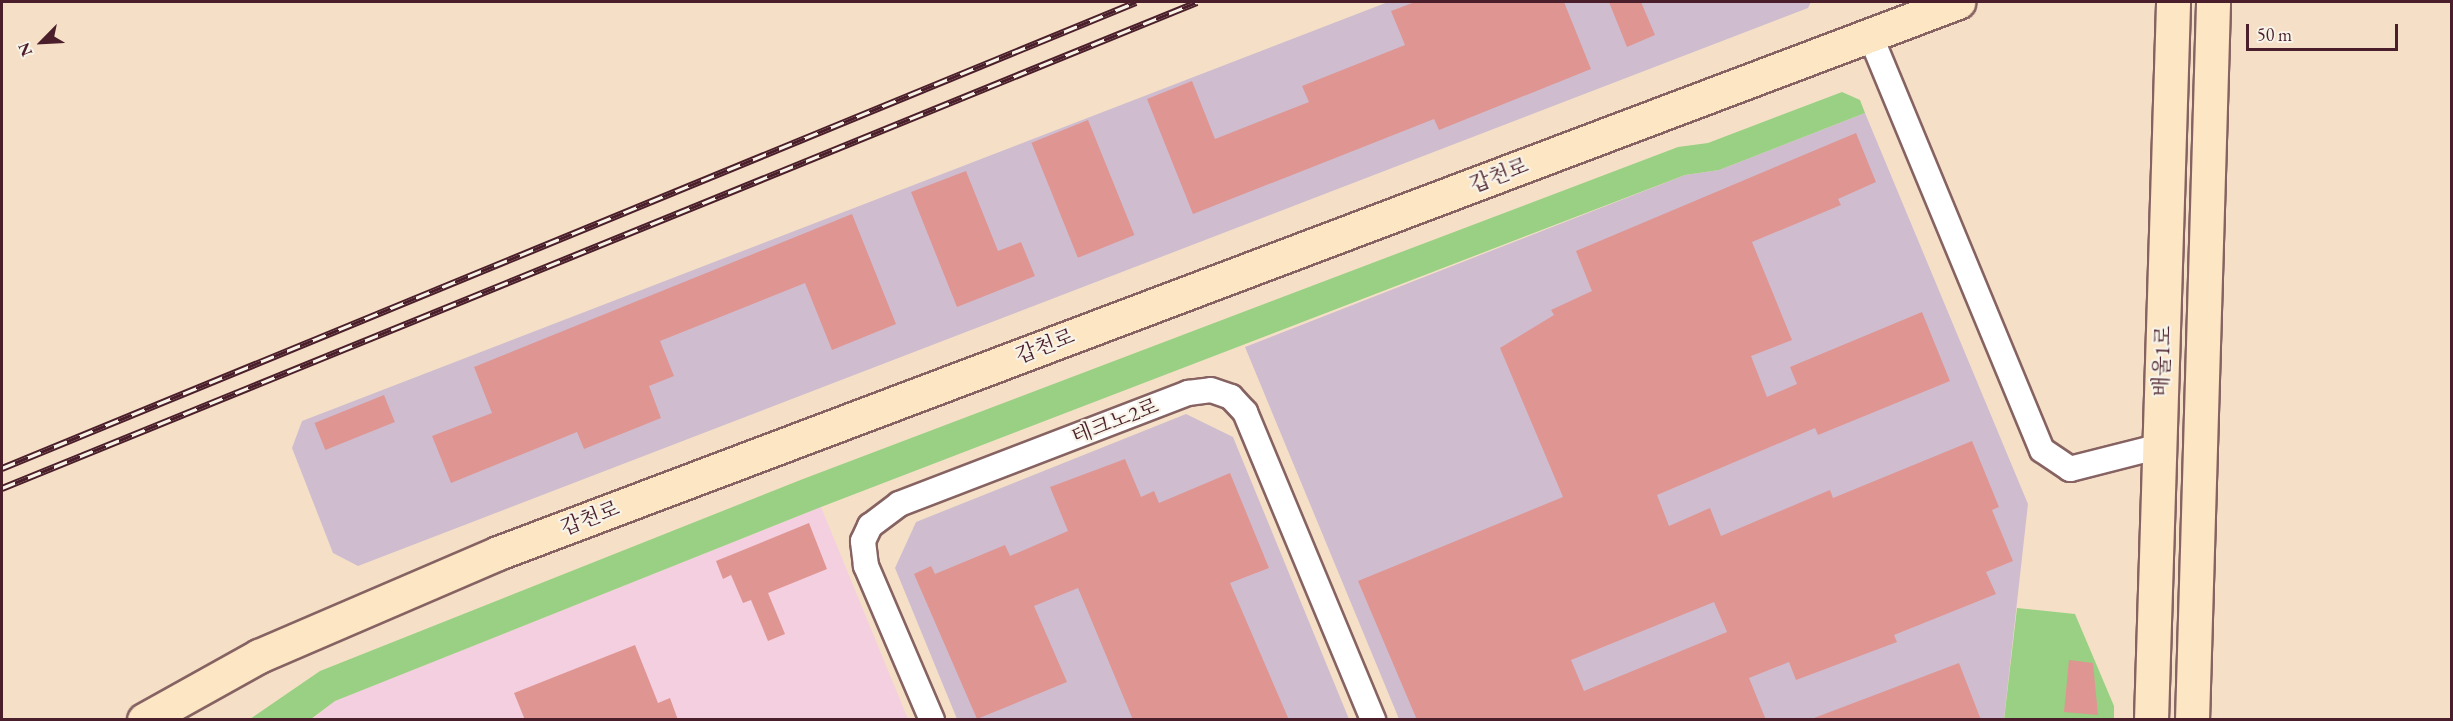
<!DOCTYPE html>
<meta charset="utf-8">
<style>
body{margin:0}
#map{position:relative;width:2453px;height:721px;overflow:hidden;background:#f5e0c7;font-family:"EB Garamond","Noto Serif KR",serif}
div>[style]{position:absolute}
.built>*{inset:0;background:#f3cfe0}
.industrial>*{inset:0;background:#cfbdcf}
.green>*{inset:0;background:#99d083}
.building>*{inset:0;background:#df9592;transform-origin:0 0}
.roads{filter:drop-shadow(2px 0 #866362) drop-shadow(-2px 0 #866362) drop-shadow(0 2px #866362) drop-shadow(0 -2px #866362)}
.street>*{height:24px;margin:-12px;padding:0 12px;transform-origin:12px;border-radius:12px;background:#fff}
.secondary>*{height:33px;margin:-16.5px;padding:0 16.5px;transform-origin:16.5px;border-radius:16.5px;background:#fce6c4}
.rail>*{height:7px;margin-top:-3.5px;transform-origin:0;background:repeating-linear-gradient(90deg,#f7f3e8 0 14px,#4a1f2b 0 28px);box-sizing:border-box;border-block:2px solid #4a1f2b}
span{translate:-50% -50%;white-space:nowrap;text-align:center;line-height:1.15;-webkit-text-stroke:4.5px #f7f3e8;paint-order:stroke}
.street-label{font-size:21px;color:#4a1f2b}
.frame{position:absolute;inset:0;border:3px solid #4a1f2b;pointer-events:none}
.north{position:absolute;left:12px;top:12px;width:60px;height:60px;-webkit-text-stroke:4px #f7f3e8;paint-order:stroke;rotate:246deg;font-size:16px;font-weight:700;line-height:24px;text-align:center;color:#4a1f2b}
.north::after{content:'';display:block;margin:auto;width:21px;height:27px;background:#4a1f2b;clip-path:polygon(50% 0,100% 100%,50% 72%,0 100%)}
.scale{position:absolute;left:2246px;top:24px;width:152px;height:27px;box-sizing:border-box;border:3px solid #4a1f2b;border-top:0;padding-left:8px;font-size:18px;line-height:21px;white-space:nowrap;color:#4a1f2b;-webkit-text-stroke:4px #f7f3e8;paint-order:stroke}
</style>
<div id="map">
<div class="built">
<div style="clip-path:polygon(821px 507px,908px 719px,311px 720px,335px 701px)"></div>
</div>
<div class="industrial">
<div style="clip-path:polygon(1388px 2px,1811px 2px,1808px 8px,358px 566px,333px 553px,292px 448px,302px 421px)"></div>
<div style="clip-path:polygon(1865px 113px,2028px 504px,2004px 719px,1399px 719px,1245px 347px,1685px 175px,1719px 170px)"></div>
<div style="clip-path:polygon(1186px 414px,1233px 437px,1349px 719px,957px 719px,895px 568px,916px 522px)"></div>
</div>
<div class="green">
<div style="clip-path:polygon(1842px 92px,1860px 100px,1865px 113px,1719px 170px,1685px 175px,821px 507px,335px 701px,311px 719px,250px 719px,320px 671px,803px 479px,1678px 147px,1708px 143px)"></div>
<div style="clip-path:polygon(2017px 608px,2075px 614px,2114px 706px,2114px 719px,2004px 720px)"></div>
</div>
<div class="building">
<div style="clip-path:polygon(1415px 2px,1564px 2px,1591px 69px,1439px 130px,1434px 119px,1193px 214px,1147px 99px,1192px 81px,1215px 139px,1309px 102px,1302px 86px,1405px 45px,1391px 11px)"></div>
<div style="clip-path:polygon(1609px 2px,1641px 2px,1655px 35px,1627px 47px)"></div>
<div style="left:1088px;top:120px;width:124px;height:61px;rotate:68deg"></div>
<div style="clip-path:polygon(evenodd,1856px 133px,1876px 182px,1838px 199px,1841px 205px,1752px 242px,1792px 340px,1751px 356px,1767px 397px,1797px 384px,1790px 367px,1922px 312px,1950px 381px,1818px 435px,1815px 428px,1657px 495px,1669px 526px,1710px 508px,1721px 536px,1830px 490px,1833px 498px,1972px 441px,1999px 507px,1992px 510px,2013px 561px,1986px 572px,1996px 594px,1894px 635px,1897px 642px,1796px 680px,1789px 662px,1749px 678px,1766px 720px,1417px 720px,1358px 581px,1563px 497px,1500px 348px,1554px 315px,1551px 310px,1592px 291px,1576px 251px,1856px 133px,1714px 602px,1727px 632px,1584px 691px,1571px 660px,1714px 602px)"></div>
<div style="clip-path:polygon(966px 171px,998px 251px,1021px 242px,1035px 276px,957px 307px,911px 192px)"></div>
<div style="clip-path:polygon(852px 214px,896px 324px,832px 350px,805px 283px,660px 341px,674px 376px,649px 386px,661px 418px,584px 449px,577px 432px,451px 483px,432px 436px,492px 413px,474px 367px)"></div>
<div style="left:384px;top:395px;width:29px;height:75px;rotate:68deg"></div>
<div style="clip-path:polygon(1125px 459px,1141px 497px,1154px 491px,1159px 503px,1230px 473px,1269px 568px,1230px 583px,1289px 720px,1133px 720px,1078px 588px,1034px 606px,1067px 682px,977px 719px,914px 574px,931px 566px,935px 574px,1005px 545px,1010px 556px,1068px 531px,1050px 487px)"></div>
<div style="clip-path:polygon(809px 523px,827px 569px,768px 593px,785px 634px,768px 641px,751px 600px,743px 603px,731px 575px,723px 579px,716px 561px)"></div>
<div style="clip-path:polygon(635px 645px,658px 703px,670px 698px,678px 720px,525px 720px,514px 693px)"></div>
<div style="clip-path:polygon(2069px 660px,2093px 663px,2098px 715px,2064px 712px)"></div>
<div style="clip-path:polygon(1959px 663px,1981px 720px,1814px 720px,1814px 718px)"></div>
</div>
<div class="roads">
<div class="street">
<div style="left:1870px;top:35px;width:449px;rotate:67.5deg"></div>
<div style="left:2042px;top:450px;width:34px;rotate:34deg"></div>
<div style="left:2070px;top:469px;width:93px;rotate:-14.3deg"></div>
<div style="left:932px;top:720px;width:168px;rotate:-113.2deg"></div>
<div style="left:866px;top:566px;width:25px;rotate:-97deg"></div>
<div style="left:863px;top:541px;width:17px;rotate:-65deg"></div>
<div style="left:870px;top:526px;width:36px;rotate:-37deg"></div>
<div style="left:899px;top:504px;width:310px;rotate:-21deg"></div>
<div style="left:1188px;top:393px;width:23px;rotate:-7deg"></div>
<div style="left:1211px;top:390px;width:21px;rotate:19deg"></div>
<div style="left:1231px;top:397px;width:21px;rotate:47deg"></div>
<div style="left:1245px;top:412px;width:334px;rotate:67.4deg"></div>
</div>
<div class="secondary">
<div style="left:144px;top:720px;width:132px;rotate:-29.1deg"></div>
<div style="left:259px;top:656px;width:260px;rotate:-23.3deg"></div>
<div style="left:498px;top:553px;width:1561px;rotate:-20.68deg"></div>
<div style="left:2151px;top:720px;width:718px;rotate:-88.24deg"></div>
<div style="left:2192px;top:720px;width:718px;rotate:-88.32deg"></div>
</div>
</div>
<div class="rail">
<div style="left:2px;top:468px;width:1226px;rotate:-22.34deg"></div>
<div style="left:2px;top:488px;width:1290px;rotate:-22.13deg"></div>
</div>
<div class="street-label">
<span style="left:1499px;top:175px;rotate:-21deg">갑천로</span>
<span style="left:1045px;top:346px;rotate:-21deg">갑천로</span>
<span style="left:2162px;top:361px;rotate:-88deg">배울1로</span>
<span style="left:1115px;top:421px;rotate:-21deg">테크노2로</span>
<span style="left:590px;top:518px;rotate:-21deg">갑천로</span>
</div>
<div class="frame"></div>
<div class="north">N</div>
<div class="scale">50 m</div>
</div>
